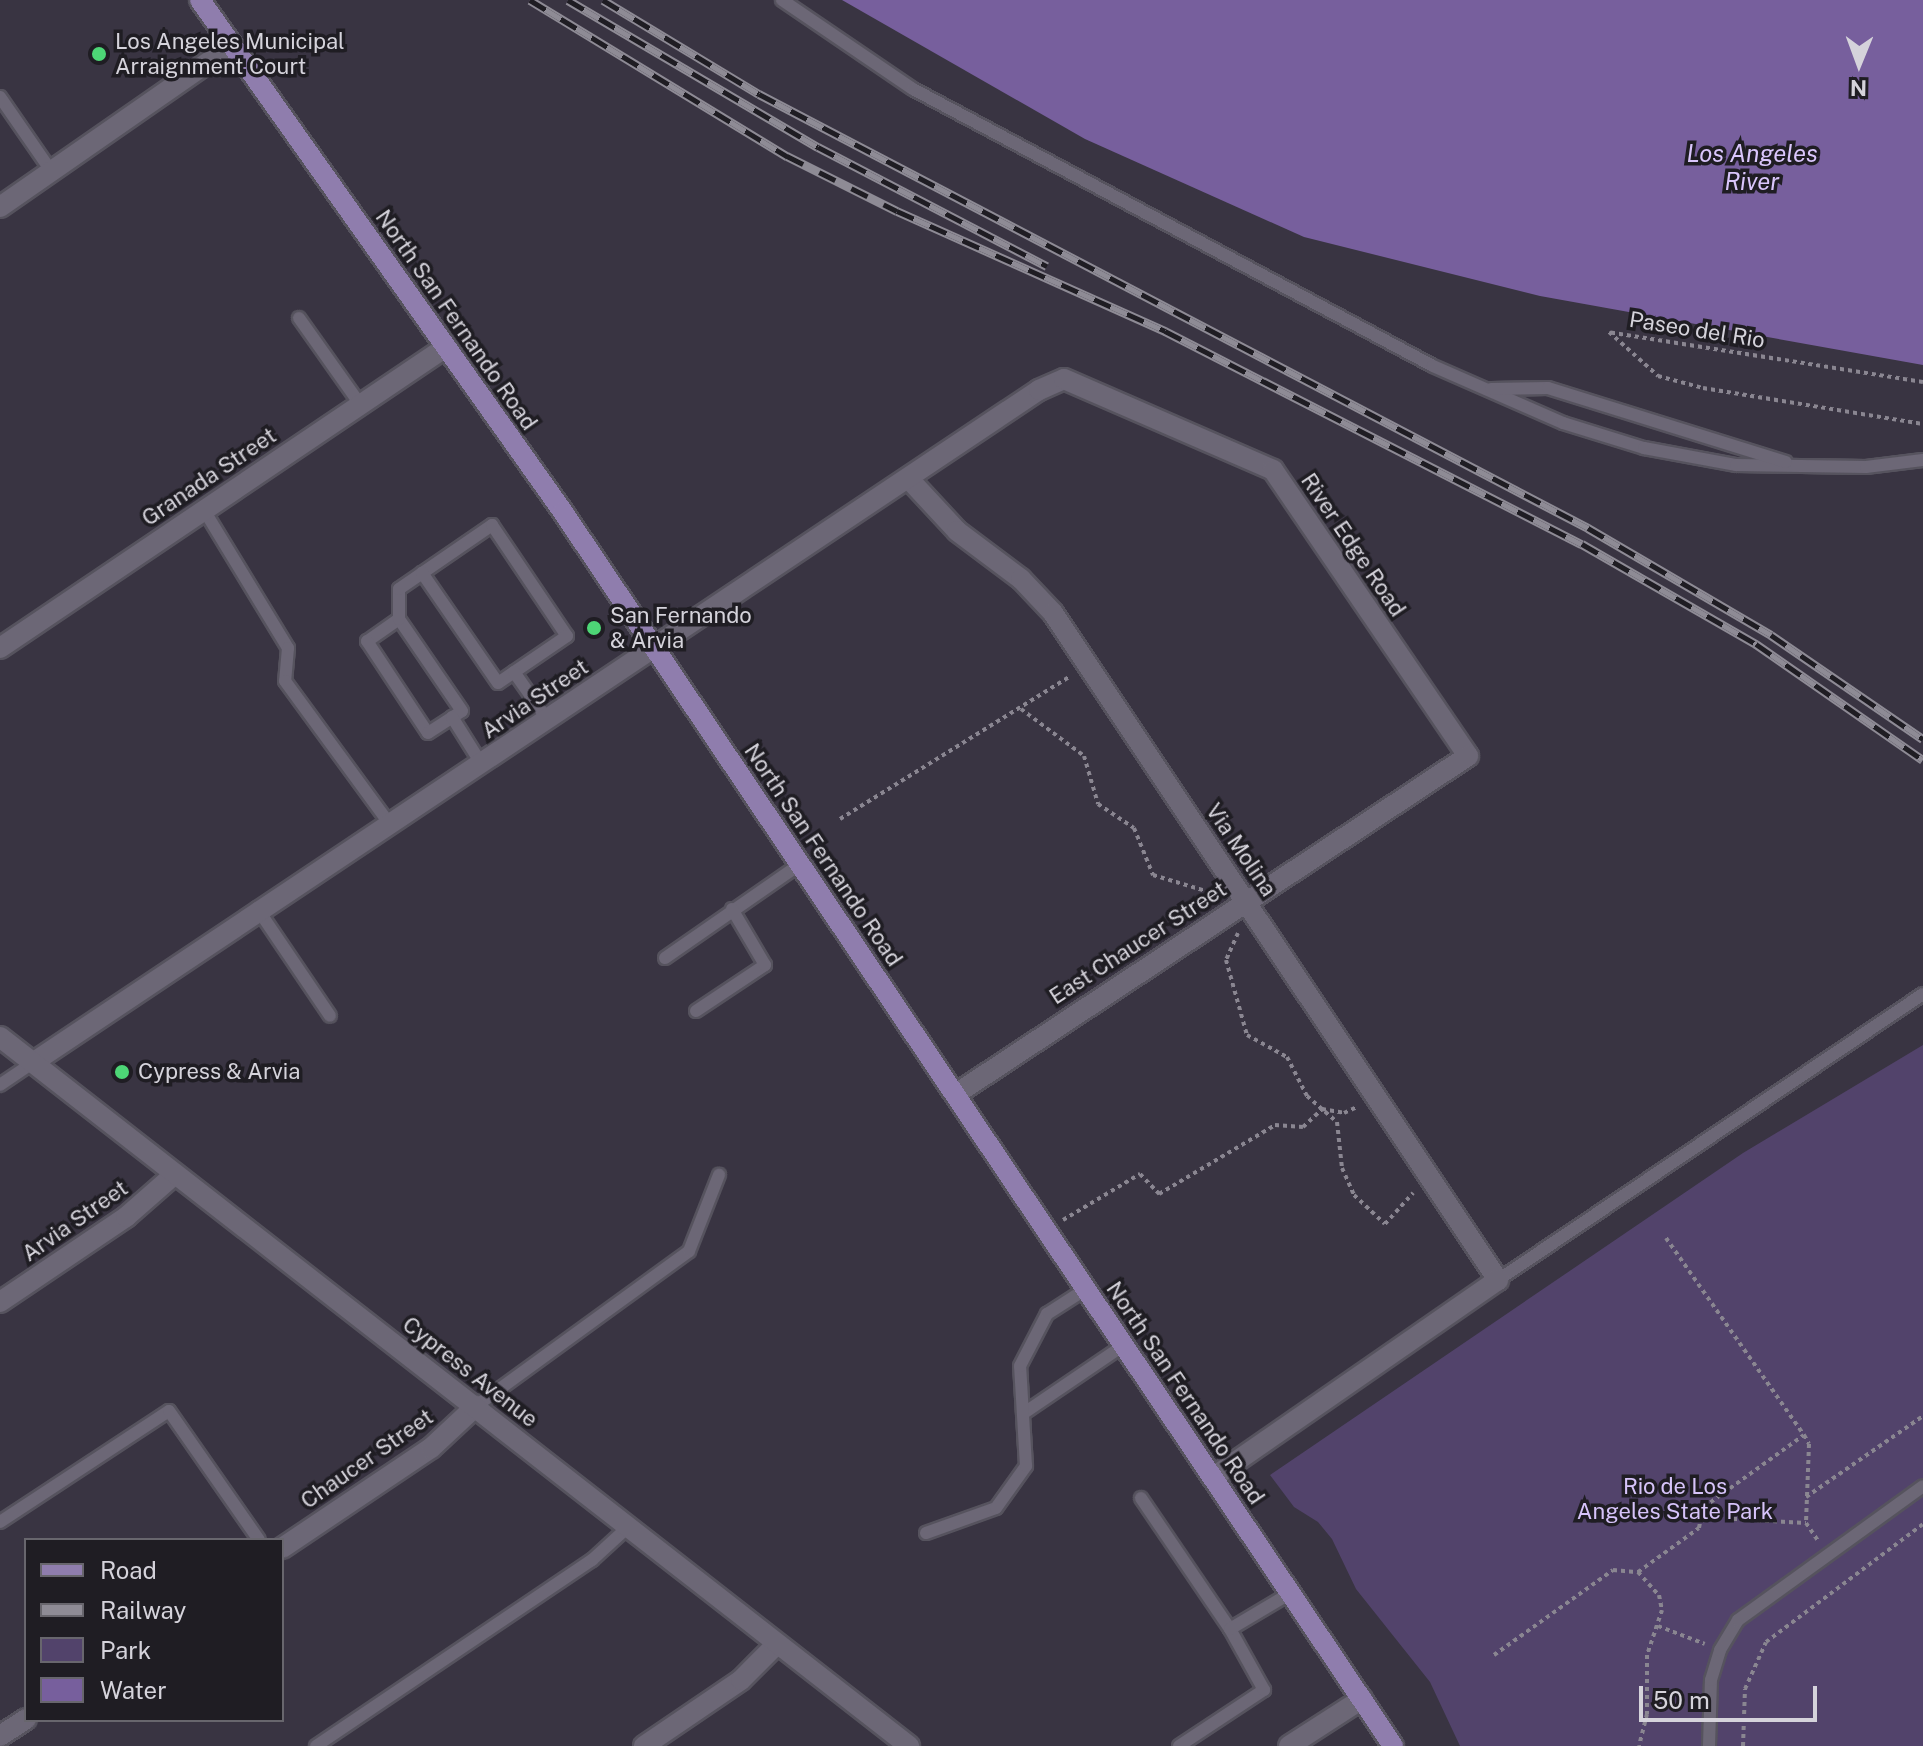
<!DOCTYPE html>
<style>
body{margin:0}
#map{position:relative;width:1923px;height:1746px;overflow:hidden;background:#393442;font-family:"Public Sans",sans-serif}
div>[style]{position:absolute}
.green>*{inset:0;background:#52436b}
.water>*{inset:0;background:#775f9d}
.path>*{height:4px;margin-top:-2px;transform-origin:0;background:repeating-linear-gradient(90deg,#8a8691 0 4px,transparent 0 8px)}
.roads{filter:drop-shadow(2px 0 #56535e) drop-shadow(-2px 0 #56535e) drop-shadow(0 2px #56535e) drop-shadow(0 -2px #56535e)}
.lane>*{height:12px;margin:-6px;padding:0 6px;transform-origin:6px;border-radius:6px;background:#6c6776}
.street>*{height:20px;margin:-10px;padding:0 10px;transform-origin:10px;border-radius:10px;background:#6c6776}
.secondary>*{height:20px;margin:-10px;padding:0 10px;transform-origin:10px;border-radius:10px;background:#6c6776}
.primary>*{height:20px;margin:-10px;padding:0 10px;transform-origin:10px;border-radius:10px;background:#8f7dad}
.rail>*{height:9px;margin-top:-4.5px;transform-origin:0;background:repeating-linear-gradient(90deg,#1f1d23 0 18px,#8e8b95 0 36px);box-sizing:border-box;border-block:2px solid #8e8b95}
.dots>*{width:22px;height:22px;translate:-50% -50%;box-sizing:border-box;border:4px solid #1f1d23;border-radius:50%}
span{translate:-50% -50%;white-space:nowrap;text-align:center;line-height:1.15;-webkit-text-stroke:7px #1f1d23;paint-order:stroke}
.poi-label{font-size:22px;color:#d5d3db}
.left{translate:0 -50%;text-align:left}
.street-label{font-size:22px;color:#d5d3db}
.park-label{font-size:22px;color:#d6c3f9}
.water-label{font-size:24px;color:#dac6fc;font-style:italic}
.legend{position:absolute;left:24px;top:1538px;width:260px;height:184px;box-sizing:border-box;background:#1f1d23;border:2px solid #68666d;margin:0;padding:10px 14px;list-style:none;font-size:24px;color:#d5d3db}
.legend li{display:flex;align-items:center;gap:16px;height:40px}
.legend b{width:40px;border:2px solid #68666d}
.north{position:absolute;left:1819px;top:24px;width:80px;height:80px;-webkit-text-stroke:6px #1f1d23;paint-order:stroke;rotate:181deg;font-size:22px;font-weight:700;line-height:32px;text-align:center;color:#d5d3db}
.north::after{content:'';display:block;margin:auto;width:28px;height:36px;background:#d5d3db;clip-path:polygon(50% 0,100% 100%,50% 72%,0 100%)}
.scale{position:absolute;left:1639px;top:1686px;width:178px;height:36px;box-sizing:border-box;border:4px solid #d5d3db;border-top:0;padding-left:10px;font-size:24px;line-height:28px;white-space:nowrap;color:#d5d3db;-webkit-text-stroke:6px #1f1d23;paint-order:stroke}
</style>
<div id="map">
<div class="green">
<div style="clip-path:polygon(1923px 1045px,1923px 1746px,1460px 1746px,1430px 1682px,1356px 1589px,1332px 1539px,1318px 1522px,1294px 1507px,1270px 1475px,1743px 1153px)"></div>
</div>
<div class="water">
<div style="clip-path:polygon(842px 0,1923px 0,1923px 365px,1540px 296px,1304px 237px,1085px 139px)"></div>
</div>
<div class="path">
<div style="left:1923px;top:382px;width:318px;rotate:-171deg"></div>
<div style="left:1609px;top:332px;width:66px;rotate:41.9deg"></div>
<div style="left:1658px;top:376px;width:47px;rotate:14.9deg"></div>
<div style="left:1703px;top:388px;width:223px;rotate:9.3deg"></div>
<div style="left:1021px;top:709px;width:79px;rotate:36.7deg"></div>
<div style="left:1084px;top:756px;width:50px;rotate:73.7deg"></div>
<div style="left:1098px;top:804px;width:43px;rotate:33.7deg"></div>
<div style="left:1134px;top:828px;width:51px;rotate:68deg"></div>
<div style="left:1153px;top:875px;width:66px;rotate:16.8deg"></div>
<div style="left:840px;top:819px;width:269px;rotate:-31.8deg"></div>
<div style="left:1238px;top:933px;width:30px;rotate:114deg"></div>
<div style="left:1226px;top:960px;width:78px;rotate:74.4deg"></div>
<div style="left:1247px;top:1035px;width:46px;rotate:28.8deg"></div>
<div style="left:1287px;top:1057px;width:44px;rotate:62.9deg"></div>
<div style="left:1307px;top:1096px;width:40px;rotate:41deg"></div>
<div style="left:1337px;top:1122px;width:46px;rotate:83.8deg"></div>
<div style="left:1342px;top:1168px;width:30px;rotate:66deg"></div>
<div style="left:1354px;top:1195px;width:42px;rotate:43.1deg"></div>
<div style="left:1385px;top:1224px;width:42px;rotate:-47.9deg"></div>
<div style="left:1063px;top:1220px;width:90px;rotate:-30.9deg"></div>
<div style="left:1140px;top:1174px;width:28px;rotate:46deg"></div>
<div style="left:1159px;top:1194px;width:135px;rotate:-30.7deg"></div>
<div style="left:1275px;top:1125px;width:28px;rotate:4deg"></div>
<div style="left:1303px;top:1127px;width:26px;rotate:-43deg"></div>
<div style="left:1322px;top:1109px;width:22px;rotate:10deg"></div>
<div style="left:1344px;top:1113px;width:14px;rotate:-25deg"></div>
<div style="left:1666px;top:1238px;width:241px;rotate:55deg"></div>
<div style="left:1806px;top:1497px;width:142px;rotate:-34.7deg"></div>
<div style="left:1701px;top:1517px;width:10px;rotate:-73deg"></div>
<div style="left:1704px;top:1507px;width:123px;rotate:-35.8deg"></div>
<div style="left:1804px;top:1435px;width:10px;rotate:61deg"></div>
<div style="left:1809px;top:1444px;width:79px;rotate:92.2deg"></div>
<div style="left:1638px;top:1572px;width:31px;rotate:48deg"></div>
<div style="left:1659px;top:1595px;width:15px;rotate:79deg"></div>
<div style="left:1662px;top:1610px;width:47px;rotate:108.4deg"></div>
<div style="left:1647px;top:1655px;width:59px;rotate:90deg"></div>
<div style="left:1647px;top:1714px;width:33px;rotate:104deg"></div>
<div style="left:1658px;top:1626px;width:50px;rotate:21deg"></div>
<div style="left:1494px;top:1655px;width:146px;rotate:-35.5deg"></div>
<div style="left:1613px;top:1570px;width:25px;rotate:5deg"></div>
<div style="left:1638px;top:1572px;width:75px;rotate:-35.8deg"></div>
<div style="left:1699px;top:1528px;width:11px;rotate:-80deg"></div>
<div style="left:1701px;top:1517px;width:105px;rotate:3.3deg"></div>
<div style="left:1806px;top:1523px;width:22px;rotate:56deg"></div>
<div style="left:1743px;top:1746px;width:57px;rotate:-88deg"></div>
<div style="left:1745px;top:1689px;width:51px;rotate:-65.9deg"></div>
<div style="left:1766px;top:1642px;width:196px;rotate:-36.9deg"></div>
</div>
<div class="roads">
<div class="lane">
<div style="left:782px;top:0;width:158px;rotate:34.2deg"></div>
<div style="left:913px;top:89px;width:589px;rotate:28.04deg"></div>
<div style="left:1433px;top:366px;width:142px;rotate:23.7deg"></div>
<div style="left:1563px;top:423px;width:85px;rotate:17.2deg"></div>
<div style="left:1644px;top:448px;width:94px;rotate:10.5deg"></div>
<div style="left:1736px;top:465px;width:130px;rotate:0.9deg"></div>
<div style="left:1866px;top:467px;width:57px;rotate:-7deg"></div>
<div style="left:0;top:97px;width:91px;rotate:55.3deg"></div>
<div style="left:299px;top:318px;width:105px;rotate:54.7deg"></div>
<div style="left:1491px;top:389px;width:57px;rotate:-1deg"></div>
<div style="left:1548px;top:388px;width:249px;rotate:17.3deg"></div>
<div style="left:204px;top:510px;width:162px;rotate:58.7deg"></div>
<div style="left:288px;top:648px;width:33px;rotate:95deg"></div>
<div style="left:285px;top:681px;width:176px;rotate:53.8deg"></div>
<div style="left:399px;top:619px;width:39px;rotate:145deg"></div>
<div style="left:367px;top:641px;width:110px;rotate:56.5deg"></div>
<div style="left:428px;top:733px;width:40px;rotate:-32.9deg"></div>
<div style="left:462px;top:711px;width:112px;rotate:-124.4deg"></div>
<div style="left:399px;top:619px;width:30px;rotate:-90deg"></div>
<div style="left:399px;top:589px;width:113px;rotate:-34.5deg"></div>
<div style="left:492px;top:525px;width:134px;rotate:56deg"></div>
<div style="left:567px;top:636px;width:83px;rotate:145.7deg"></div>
<div style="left:498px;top:683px;width:134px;rotate:-124.6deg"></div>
<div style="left:514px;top:672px;width:57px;rotate:54.9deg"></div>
<div style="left:452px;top:717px;width:54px;rotate:57.8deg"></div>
<div style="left:257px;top:908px;width:130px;rotate:55.9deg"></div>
<div style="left:665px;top:958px;width:163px;rotate:-34.8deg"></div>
<div style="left:696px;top:1011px;width:83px;rotate:-33.7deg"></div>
<div style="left:765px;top:965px;width:65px;rotate:-120.5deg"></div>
<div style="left:0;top:1085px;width:41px;rotate:-34.1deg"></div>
<div style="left:1498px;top:1280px;width:512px;rotate:-33.94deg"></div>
<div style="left:476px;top:1406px;width:263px;rotate:-36deg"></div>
<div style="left:689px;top:1251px;width:82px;rotate:-68.5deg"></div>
<div style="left:1024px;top:1413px;width:121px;rotate:-34.2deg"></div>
<div style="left:1141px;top:1498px;width:158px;rotate:55.8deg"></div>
<div style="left:0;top:1522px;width:202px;rotate:-33.3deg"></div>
<div style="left:169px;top:1411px;width:157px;rotate:55.1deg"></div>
<div style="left:926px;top:1533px;width:74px;rotate:-19.7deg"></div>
<div style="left:996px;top:1508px;width:52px;rotate:-54.5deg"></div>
<div style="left:1026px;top:1466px;width:100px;rotate:-93.4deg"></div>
<div style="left:1020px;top:1366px;width:59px;rotate:-62.6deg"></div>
<div style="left:1047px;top:1314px;width:46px;rotate:-32.7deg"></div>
<div style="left:316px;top:1746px;width:333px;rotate:-34deg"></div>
<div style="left:592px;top:1560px;width:49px;rotate:-42.5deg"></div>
<div style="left:1179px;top:1746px;width:102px;rotate:-33.4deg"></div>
<div style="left:1264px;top:1690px;width:70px;rotate:-119.1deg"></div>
<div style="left:1230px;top:1629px;width:69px;rotate:-30.7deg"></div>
<div style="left:1709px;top:1746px;width:66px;rotate:-88.3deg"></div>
<div style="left:1711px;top:1680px;width:31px;rotate:-73deg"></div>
<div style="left:1720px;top:1650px;width:35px;rotate:-59deg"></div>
<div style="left:1738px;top:1620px;width:228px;rotate:-35.9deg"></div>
</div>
<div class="street">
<div style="left:0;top:207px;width:282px;rotate:-34.8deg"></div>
<div style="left:908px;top:478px;width:72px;rotate:47.2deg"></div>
<div style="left:957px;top:531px;width:80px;rotate:36.9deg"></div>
<div style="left:1021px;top:579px;width:47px;rotate:46.7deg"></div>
<div style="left:1053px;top:613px;width:802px;rotate:56.29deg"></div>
<div style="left:1498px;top:1280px;width:346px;rotate:145.3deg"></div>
<div style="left:0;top:648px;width:538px;rotate:-34.01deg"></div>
<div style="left:34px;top:1062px;width:1209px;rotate:-33.77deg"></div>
<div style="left:1039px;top:390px;width:27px;rotate:-24deg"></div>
<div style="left:1064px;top:379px;width:228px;rotate:23.5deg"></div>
<div style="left:1273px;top:470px;width:346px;rotate:55.7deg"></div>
<div style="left:1468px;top:756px;width:614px;rotate:146.57deg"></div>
<div style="left:0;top:1302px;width:152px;rotate:-34deg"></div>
<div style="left:126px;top:1217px;width:64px;rotate:-41.2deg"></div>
<div style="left:282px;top:1548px;width:179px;rotate:-33.9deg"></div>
<div style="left:431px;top:1448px;width:62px;rotate:-43deg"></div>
<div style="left:0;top:1736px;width:31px;rotate:-33deg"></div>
<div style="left:644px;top:1746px;width:117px;rotate:-34.2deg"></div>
<div style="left:741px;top:1680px;width:51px;rotate:-45deg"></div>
<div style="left:1289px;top:1746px;width:87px;rotate:-32.8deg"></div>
</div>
<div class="secondary">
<div style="left:0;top:1037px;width:1153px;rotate:37.95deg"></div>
</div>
<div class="primary">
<div style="left:200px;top:0;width:628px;rotate:54.66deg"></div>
<div style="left:563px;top:512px;width:1487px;rotate:56.07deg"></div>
</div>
</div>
<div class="rail">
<div style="left:530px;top:0;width:301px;rotate:31.3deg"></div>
<div style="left:787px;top:156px;width:123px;rotate:26.6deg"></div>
<div style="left:897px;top:211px;width:294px;rotate:24.1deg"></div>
<div style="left:1165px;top:331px;width:468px;rotate:27.1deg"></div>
<div style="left:1582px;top:544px;width:201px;rotate:29.9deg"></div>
<div style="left:1756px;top:644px;width:203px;rotate:34.8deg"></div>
<div style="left:568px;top:0;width:290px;rotate:30.5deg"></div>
<div style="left:818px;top:147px;width:258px;rotate:27.5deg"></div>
<div style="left:603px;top:0;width:182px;rotate:31.1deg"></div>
<div style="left:759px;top:94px;width:936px;rotate:27.63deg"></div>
<div style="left:1588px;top:528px;width:212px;rotate:30.3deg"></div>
<div style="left:1771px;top:635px;width:184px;rotate:34.4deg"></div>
</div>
<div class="dots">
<div style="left:99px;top:54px;background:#4dd676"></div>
<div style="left:594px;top:628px;background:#4dd676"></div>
<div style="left:122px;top:1072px;background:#4dd676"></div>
</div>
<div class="poi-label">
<span class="left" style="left:115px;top:54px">Los Angeles Municipal<br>Arraignment Court</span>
<span class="left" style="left:610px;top:628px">San Fernando<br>&amp; Arvia</span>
<span class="left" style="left:138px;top:1072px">Cypress &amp; Arvia</span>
</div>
<div class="street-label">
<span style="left:456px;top:320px;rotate:55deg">North San Fernando Road</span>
<span style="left:1697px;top:330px;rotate:9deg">Paseo del Rio</span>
<span style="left:209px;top:477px;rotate:-34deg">Granada Street</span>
<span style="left:1353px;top:545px;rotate:56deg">River Edge Road</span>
<span style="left:535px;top:699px;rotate:-34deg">Arvia Street</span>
<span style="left:1241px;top:850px;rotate:56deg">Via Molina</span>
<span style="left:823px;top:855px;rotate:56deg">North San Fernando Road</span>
<span style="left:1138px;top:943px;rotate:-33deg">East Chaucer Street</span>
<span style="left:75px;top:1221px;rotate:-35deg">Arvia Street</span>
<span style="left:470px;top:1372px;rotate:38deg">Cypress Avenue</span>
<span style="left:1185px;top:1393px;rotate:56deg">North San Fernando Road</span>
<span style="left:367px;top:1459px;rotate:-35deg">Chaucer Street</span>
</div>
<div class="park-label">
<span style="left:1675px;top:1499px">Rio de Los<br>Angeles State Park</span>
</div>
<div class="water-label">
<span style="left:1752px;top:168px">Los Angeles<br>River</span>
</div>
<ul class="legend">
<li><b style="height:10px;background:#8f7dad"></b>Road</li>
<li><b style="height:10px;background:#8e8b95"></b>Railway</li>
<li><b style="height:22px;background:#52436b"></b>Park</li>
<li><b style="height:22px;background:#775f9d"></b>Water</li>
</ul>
<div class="north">N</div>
<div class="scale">50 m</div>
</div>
